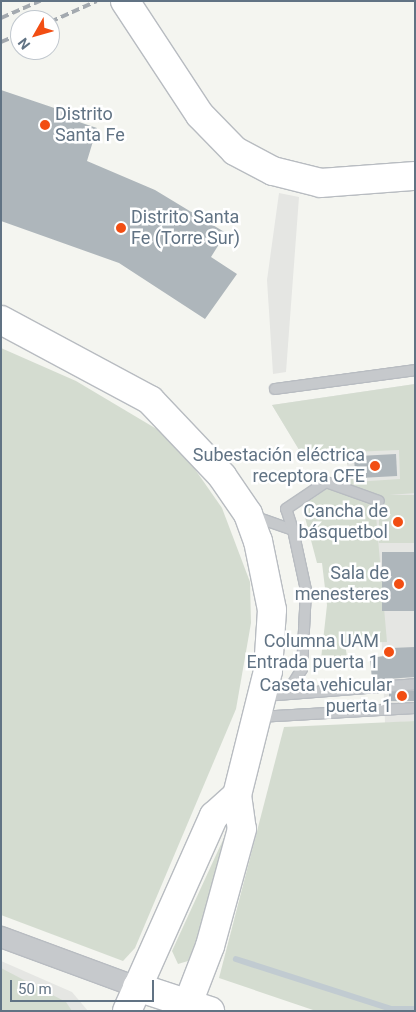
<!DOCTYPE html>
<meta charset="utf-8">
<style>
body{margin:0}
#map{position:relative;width:416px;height:1012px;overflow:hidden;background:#f4f5f0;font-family:Roboto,sans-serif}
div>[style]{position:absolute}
.built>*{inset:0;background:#e5e6e3}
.green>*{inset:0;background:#d4dcd0;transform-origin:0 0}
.stream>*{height:5.5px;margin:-2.75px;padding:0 2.75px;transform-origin:2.75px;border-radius:2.75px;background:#c1cbd1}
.building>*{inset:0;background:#aeb6bb;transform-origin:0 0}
.roads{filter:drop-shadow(1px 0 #b8bcc1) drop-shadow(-1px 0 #b8bcc1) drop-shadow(0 1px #b8bcc1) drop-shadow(0 -1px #b8bcc1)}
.lane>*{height:10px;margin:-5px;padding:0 5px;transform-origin:5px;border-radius:5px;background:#c6c9cc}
.street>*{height:20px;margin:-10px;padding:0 10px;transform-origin:10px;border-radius:10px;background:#c6c9cc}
.secondary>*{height:28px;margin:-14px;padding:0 14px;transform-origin:14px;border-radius:14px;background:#fff}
.rail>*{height:4px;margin-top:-2px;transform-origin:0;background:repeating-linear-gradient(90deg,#a3a9af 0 8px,transparent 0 12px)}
.dots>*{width:14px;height:14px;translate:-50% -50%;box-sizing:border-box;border:2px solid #fff;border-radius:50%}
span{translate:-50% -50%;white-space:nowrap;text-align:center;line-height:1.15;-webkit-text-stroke:5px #fff;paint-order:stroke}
.poi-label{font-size:18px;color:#617384}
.left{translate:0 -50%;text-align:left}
.right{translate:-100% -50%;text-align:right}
.frame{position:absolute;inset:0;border:2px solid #617384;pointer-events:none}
.north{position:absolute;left:10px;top:10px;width:50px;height:50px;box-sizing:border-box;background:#fff;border:1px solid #c0c7ce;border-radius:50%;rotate:232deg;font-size:14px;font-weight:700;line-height:20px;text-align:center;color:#617384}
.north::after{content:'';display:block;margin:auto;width:18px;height:22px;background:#f24e13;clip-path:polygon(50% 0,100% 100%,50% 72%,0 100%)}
.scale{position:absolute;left:10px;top:980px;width:144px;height:22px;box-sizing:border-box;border:2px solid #617384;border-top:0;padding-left:6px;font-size:15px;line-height:18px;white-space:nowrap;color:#617384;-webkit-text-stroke:4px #fff;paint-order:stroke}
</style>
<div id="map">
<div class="built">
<div style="clip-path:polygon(279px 193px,299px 197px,286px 372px,273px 374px,267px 280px)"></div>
<div style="clip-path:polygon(415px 384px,415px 721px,385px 723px,380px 604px,345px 456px,301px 453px,272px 405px)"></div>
<div style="clip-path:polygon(1px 961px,72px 992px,88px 1011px,1px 1011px)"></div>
</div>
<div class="green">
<div style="clip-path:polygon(1px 348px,76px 381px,160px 431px,185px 455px,222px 508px,250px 582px,251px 623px,236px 709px,135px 948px,123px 961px,1px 915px)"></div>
<div style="clip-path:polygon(415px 384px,415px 493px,376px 496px,342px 483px,352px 477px,354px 482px,400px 479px,399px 450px,351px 452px,348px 465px,345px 455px,301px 453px,272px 405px)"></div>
<div style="clip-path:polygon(328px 488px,375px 504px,387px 642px,345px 643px,347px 657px,321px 659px,327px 605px,322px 563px,317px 563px,302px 506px)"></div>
<div style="left:415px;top:495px;width:48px;height:36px;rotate:90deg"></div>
<div style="clip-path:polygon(415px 721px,415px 1011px,316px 1011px,219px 978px,284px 727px)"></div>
<div style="clip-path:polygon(233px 818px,201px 930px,188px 961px,178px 964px,172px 951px)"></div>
<div style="clip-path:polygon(1px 968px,66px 1002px,72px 1011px,1px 1011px)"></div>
</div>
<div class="stream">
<div style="left:236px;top:959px;width:164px;rotate:17.8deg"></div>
<div style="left:392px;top:1009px;width:23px"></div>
</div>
<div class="building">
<div style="clip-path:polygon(1px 90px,81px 117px,79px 122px,97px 128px,87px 161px,155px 190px,226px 233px,211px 257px,237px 274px,205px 319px,119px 263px,1px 221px)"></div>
<div style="left:396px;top:454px;width:22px;height:42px;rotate:87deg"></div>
<div style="left:415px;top:552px;width:59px;height:33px;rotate:90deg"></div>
<div style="clip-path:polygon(415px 647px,415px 677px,372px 680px,370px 658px,391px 655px,391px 648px)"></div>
<div style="left:415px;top:691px;width:10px;height:26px;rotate:90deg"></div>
</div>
<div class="roads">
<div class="lane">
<div style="left:275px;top:389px;width:141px;rotate:-7.7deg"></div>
<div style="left:253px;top:516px;width:42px;rotate:19.3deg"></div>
<div style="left:293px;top:530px;width:61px;rotate:77.8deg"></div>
<div style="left:306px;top:590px;width:79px;rotate:92.9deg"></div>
<div style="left:302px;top:669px;width:28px;rotate:122deg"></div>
<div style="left:293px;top:530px;width:22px;rotate:-108deg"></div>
<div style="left:286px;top:509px;width:48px;rotate:-34deg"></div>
<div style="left:326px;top:482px;width:56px;rotate:19.7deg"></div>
<div style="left:264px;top:696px;width:151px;rotate:-4.5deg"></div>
<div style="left:258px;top:717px;width:157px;rotate:-3.3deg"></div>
</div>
<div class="street">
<div style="left:1px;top:937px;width:145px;rotate:20.2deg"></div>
</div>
<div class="secondary">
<div style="left:125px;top:1px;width:136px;rotate:56.7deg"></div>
<div style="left:200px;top:115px;width:50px;rotate:45.8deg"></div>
<div style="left:235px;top:151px;width:43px;rotate:27.8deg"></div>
<div style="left:273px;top:171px;width:49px;rotate:14deg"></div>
<div style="left:321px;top:183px;width:94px;rotate:-4.3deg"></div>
<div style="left:1px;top:320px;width:169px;rotate:28.2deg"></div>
<div style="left:150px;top:400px;width:105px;rotate:46.5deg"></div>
<div style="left:222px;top:476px;width:46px;rotate:55.6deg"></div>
<div style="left:248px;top:514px;width:29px;rotate:70deg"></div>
<div style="left:258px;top:541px;width:70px;rotate:78.5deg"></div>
<div style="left:272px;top:610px;width:61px;rotate:93.8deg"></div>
<div style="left:268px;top:671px;width:128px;rotate:104deg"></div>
<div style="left:237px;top:795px;width:34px;rotate:82deg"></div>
<div style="left:242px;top:829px;width:121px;rotate:105.3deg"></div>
<div style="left:210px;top:946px;width:70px;rotate:111deg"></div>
<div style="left:137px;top:987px;width:77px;rotate:18.2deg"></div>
<div style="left:127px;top:1011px;width:214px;rotate:-66deg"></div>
<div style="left:214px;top:816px;width:31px;rotate:-42deg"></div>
</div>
</div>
<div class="rail">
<div style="left:1px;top:18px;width:43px;rotate:-23.6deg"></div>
<div style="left:50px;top:22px;width:51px;rotate:-24.1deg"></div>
<div style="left:1px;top:42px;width:21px;rotate:-23deg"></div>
</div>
<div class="dots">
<div style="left:45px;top:125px;background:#f24e13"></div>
<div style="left:121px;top:228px;background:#f24e13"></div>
<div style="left:375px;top:466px;background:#f24e13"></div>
<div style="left:398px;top:522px;background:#f24e13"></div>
<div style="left:399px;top:584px;background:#f24e13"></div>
<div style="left:389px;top:652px;background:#f24e13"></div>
<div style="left:402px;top:696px;background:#f24e13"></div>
</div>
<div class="poi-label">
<span class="left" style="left:55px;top:125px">Distrito<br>Santa Fe</span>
<span class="left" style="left:131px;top:228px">Distrito Santa<br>Fe (Torre Sur)</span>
<span class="right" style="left:365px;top:466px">Subestación eléctrica<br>receptora CFE</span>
<span class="right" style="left:388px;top:522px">Cancha de<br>básquetbol</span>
<span class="right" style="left:389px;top:584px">Sala de<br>menesteres</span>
<span class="right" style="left:379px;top:652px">Columna UAM<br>Entrada puerta 1</span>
<span class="right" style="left:392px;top:696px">Caseta vehicular<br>puerta 1</span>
</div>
<div class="frame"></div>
<div class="north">N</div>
<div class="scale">50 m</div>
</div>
